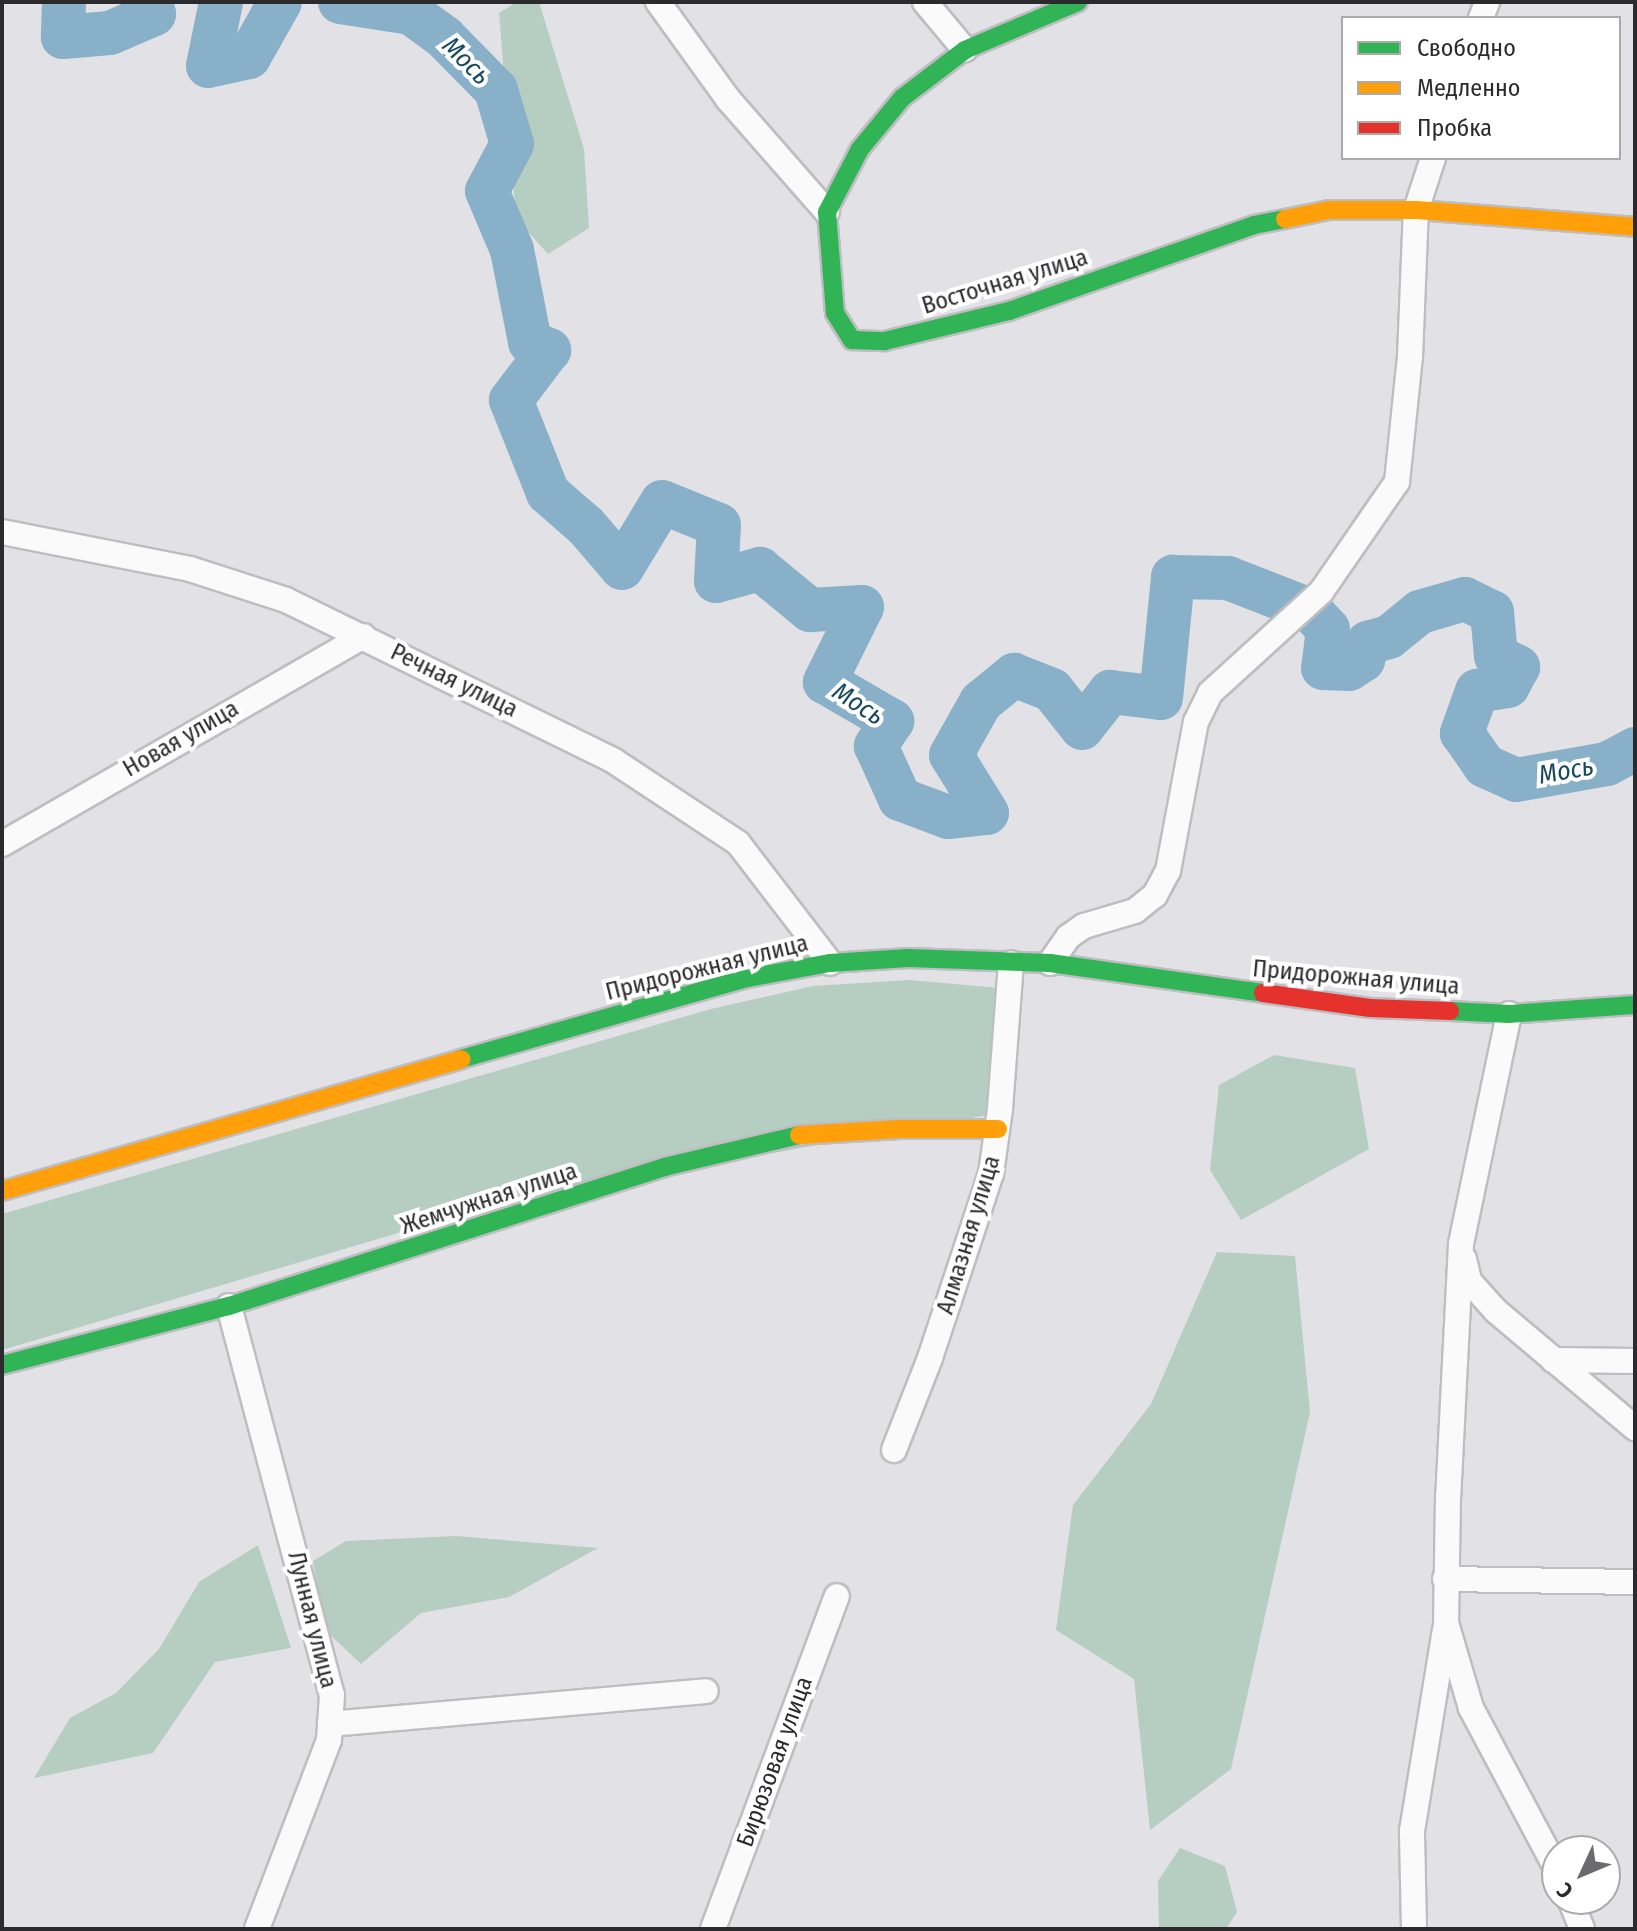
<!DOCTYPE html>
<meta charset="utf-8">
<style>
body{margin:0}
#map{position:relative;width:1637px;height:1931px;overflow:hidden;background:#e2e1e6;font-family:"Fira Sans Condensed",sans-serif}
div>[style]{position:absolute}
.green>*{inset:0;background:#b6cdc2}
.river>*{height:44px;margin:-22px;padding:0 22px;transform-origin:22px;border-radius:22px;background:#88b1c9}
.roads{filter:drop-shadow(2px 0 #bebdc1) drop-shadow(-2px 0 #bebdc1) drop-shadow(0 2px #bebdc1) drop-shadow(0 -2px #bebdc1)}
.street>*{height:24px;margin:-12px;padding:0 12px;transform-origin:12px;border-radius:12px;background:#fbfafb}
.fast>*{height:18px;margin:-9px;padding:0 9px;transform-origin:9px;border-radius:9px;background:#30b455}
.slow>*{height:18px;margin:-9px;padding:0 9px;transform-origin:9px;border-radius:9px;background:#ff9f0a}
.jam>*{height:18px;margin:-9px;padding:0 9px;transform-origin:9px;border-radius:9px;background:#e5322d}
span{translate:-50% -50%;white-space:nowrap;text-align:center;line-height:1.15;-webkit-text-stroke:8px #fff;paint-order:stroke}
.street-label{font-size:24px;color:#2b2b2d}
.water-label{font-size:26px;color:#18495f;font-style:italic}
.frame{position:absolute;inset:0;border:4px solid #2b2b2d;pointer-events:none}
.legend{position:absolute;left:1341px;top:16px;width:280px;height:144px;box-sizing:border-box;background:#fff;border:2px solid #aaaaab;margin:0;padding:10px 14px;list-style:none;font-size:24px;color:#2b2b2d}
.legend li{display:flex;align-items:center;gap:16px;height:40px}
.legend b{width:40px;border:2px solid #aaaaab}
.north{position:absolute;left:1541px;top:1835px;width:80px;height:80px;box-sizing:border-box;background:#fff;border:2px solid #aaaaab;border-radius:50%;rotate:226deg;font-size:22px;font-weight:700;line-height:32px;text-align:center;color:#2b2b2d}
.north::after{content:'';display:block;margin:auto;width:28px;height:36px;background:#6b6b6e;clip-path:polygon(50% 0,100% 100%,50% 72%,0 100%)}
</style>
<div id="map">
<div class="green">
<div style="clip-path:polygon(517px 2px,539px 2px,584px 149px,589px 228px,548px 254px,516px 218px,499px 13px)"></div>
<div style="clip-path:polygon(909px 980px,1000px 988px,988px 1115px,517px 1198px,2px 1350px,2px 1214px,711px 1009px,813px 986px)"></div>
<div style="clip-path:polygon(1274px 1055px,1355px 1068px,1369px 1149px,1241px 1220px,1210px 1170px,1219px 1085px)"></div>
<div style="clip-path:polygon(1217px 1252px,1295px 1256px,1310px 1412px,1231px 1769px,1150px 1830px,1134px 1679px,1056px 1630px,1073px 1505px,1151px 1404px)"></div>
<div style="clip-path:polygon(456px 1536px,598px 1548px,509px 1597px,421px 1613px,361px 1664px,325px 1630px,313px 1561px,346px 1541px)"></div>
<div style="clip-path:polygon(258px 1545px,291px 1648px,215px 1662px,153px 1753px,34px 1778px,70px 1718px,116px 1693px,159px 1649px,199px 1582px)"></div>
<div style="clip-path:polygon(1180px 1848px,1225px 1866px,1237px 1912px,1226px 1929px,1159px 1929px,1158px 1881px)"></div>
</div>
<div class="river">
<div style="left:64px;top:2px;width:35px;rotate:92deg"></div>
<div style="left:63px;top:37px;width:47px;rotate:-4.9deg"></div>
<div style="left:110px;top:33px;width:48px;rotate:-23.4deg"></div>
<div style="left:154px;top:14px;width:13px;rotate:-108deg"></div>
<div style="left:221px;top:2px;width:65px;rotate:101.5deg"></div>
<div style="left:208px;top:66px;width:42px;rotate:-12.4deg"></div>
<div style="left:249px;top:57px;width:63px;rotate:-60.6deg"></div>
<div style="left:340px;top:2px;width:72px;rotate:8.8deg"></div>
<div style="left:411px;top:13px;width:41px;rotate:36deg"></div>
<div style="left:444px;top:37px;width:74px;rotate:45.5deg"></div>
<div style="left:496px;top:90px;width:56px;rotate:73.5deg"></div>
<div style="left:512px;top:144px;width:53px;rotate:118deg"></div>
<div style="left:487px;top:191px;width:64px;rotate:67deg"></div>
<div style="left:512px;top:250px;width:94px;rotate:78.9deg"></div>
<div style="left:530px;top:342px;width:21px;rotate:23deg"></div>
<div style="left:549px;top:350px;width:63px;rotate:127.2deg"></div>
<div style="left:511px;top:400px;width:100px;rotate:68.3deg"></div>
<div style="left:548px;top:493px;width:50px;rotate:41deg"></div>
<div style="left:586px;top:526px;width:55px;rotate:49.4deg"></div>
<div style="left:622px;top:568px;width:77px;rotate:-58.8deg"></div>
<div style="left:662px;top:502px;width:61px;rotate:22deg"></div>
<div style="left:719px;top:525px;width:56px;rotate:93.1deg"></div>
<div style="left:716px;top:581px;width:46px;rotate:-15.3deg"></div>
<div style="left:760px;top:569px;width:65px;rotate:39.4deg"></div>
<div style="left:810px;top:610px;width:52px;rotate:-3.3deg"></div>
<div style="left:862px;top:607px;width:84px;rotate:116.3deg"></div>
<div style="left:825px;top:682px;width:78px;rotate:30.2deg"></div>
<div style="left:892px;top:721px;width:30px;rotate:123deg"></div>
<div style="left:876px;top:746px;width:58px;rotate:65.6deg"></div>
<div style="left:900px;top:799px;width:51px;rotate:20.6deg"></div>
<div style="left:948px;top:817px;width:39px;rotate:-6deg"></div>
<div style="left:987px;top:813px;width:68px;rotate:-121.8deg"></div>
<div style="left:951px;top:755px;width:61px;rotate:-60.5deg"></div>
<div style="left:981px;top:702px;width:43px;rotate:-39.3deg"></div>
<div style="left:1014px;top:675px;width:41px;rotate:21.5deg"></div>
<div style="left:1052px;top:690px;width:48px;rotate:51.7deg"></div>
<div style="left:1082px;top:728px;width:46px;rotate:-52.1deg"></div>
<div style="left:1110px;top:692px;width:51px;rotate:6.7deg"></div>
<div style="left:1161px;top:698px;width:122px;rotate:-84.3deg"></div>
<div style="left:1173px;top:577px;width:55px;rotate:1deg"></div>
<div style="left:1228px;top:578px;width:88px;rotate:21.3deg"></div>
<div style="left:1310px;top:610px;width:26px;rotate:47deg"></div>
<div style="left:1328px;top:629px;width:39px;rotate:97deg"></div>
<div style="left:1323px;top:668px;width:26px;rotate:2deg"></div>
<div style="left:1349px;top:669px;width:17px;rotate:-33deg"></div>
<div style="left:1363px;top:660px;width:18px;rotate:-74deg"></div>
<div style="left:1368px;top:643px;width:22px;rotate:-16deg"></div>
<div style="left:1389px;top:637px;width:40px;rotate:-39deg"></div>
<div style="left:1420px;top:612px;width:47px;rotate:-16.1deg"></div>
<div style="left:1465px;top:599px;width:30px;rotate:26deg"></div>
<div style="left:1492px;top:612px;width:44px;rotate:84.8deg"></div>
<div style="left:1496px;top:656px;width:25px;rotate:27deg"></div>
<div style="left:1518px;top:667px;width:21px;rotate:118deg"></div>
<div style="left:1508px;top:686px;width:31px;rotate:171deg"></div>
<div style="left:1477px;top:691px;width:45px;rotate:109.7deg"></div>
<div style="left:1462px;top:733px;width:40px;rotate:55.1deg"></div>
<div style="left:1485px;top:766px;width:34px;rotate:24deg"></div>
<div style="left:1516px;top:780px;width:92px;rotate:-10deg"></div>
<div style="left:1607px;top:764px;width:32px;rotate:-28deg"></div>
</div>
<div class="roads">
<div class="street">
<div style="left:658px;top:2px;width:120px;rotate:54.2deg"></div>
<div style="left:728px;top:99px;width:150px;rotate:48.8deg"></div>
<div style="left:925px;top:2px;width:62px;rotate:50.2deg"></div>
<div style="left:1481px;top:18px;width:17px;rotate:-69deg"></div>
<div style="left:2px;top:532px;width:192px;rotate:11.1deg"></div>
<div style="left:190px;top:569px;width:101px;rotate:17.9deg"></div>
<div style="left:286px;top:600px;width:365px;rotate:26.1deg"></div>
<div style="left:614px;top:761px;width:149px;rotate:33.5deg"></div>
<div style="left:738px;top:843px;width:151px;rotate:52.5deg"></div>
<div style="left:2px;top:844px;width:417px;rotate:-29.9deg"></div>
<div style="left:1050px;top:963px;width:32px;rotate:-55deg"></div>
<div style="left:1068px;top:937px;width:19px;rotate:-35deg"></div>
<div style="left:1084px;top:926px;width:53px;rotate:-16.4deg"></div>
<div style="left:1135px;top:911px;width:26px;rotate:-39deg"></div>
<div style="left:1155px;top:895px;width:27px;rotate:-62deg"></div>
<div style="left:1168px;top:871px;width:152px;rotate:-79.4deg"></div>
<div style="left:1196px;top:722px;width:32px;rotate:-64deg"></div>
<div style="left:1210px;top:693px;width:150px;rotate:-42.3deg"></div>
<div style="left:1321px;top:592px;width:134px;rotate:-55.4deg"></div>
<div style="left:1397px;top:482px;width:126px;rotate:-84.1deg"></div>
<div style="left:1410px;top:357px;width:147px;rotate:-87.7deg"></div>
<div style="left:1416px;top:210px;width:55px;rotate:-71.9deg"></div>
<div style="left:1509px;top:1014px;width:235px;rotate:101.8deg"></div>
<div style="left:1461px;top:1244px;width:253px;rotate:92.9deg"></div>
<div style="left:1448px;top:1497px;width:126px;rotate:90.9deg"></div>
<div style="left:1446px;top:1623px;width:89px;rotate:73.6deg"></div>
<div style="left:1471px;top:1708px;width:183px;rotate:62deg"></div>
<div style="left:1464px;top:1259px;width:23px;rotate:77deg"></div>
<div style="left:1469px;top:1281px;width:40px;rotate:48deg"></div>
<div style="left:1496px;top:1311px;width:182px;rotate:40.1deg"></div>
<div style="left:229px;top:1306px;width:402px;rotate:75.2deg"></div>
<div style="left:332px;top:1695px;width:45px;rotate:93.8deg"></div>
<div style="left:329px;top:1740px;width:202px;rotate:110.9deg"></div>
<div style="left:1553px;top:1360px;width:82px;rotate:0.7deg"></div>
<div style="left:894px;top:1450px;width:99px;rotate:-68.6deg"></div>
<div style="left:930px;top:1358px;width:194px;rotate:-71.7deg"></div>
<div style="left:991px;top:1174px;width:66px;rotate:-82.1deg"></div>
<div style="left:1000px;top:1109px;width:146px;rotate:-85.7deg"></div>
<div style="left:1445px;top:1579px;width:190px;rotate:0.9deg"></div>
<div style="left:330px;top:1724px;width:377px;rotate:-5deg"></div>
<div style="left:1570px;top:1899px;width:32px;rotate:68deg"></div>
<div style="left:713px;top:1929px;width:355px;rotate:-69.6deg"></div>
<div style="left:1414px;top:1929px;width:98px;rotate:-91.2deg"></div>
<div style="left:1412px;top:1831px;width:205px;rotate:-80.7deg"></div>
</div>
<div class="fast">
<div style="left:1078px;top:2px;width:123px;rotate:157deg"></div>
<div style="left:965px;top:50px;width:79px;rotate:142.7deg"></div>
<div style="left:902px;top:98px;width:66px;rotate:129.5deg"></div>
<div style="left:860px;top:149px;width:71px;rotate:117.6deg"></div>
<div style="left:827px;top:212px;width:101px;rotate:85.5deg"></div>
<div style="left:835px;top:313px;width:32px;rotate:58deg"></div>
<div style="left:852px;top:340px;width:33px;rotate:2deg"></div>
<div style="left:885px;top:341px;width:128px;rotate:-13.6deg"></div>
<div style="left:1009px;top:311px;width:260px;rotate:-19.3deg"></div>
<div style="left:1254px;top:225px;width:32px;rotate:-11deg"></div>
<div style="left:1450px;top:1011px;width:59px;rotate:2.9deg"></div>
<div style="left:1509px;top:1014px;width:126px;rotate:-4.1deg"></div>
<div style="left:461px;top:1059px;width:298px;rotate:-15.8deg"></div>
<div style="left:748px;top:978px;width:83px;rotate:-10.4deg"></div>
<div style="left:830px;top:963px;width:78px;rotate:-3.7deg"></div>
<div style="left:908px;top:958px;width:142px;rotate:2deg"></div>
<div style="left:1050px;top:963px;width:215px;rotate:8deg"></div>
<div style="left:2px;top:1365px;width:235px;rotate:-14.6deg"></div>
<div style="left:229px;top:1306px;width:457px;rotate:-17.7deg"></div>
<div style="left:664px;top:1167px;width:139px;rotate:-13.3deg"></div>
</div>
<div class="slow">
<div style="left:1285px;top:219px;width:45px;rotate:-11.6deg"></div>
<div style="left:1329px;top:210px;width:87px"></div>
<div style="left:1416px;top:210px;width:220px;rotate:4.4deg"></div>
<div style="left:799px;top:1135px;width:101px;rotate:-3.4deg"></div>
<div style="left:900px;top:1129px;width:98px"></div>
<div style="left:2px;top:1191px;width:478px;rotate:-16deg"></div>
</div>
<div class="jam">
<div style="left:1263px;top:993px;width:108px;rotate:8deg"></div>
<div style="left:1370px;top:1008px;width:80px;rotate:2.1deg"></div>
</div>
</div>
<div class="street-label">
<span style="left:1005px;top:282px;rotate:-17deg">Восточная улица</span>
<span style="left:454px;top:681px;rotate:26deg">Речная улица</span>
<span style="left:181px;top:739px;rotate:-30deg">Новая улица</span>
<span style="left:707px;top:968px;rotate:-14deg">Придорожная улица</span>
<span style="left:1356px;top:978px;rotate:5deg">Придорожная улица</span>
<span style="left:489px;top:1199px;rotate:-18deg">Жемчужная улица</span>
<span style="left:969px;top:1235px;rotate:-73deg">Алмазная улица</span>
<span style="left:312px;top:1620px;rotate:76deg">Лунная улица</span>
<span style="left:775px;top:1762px;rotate:-70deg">Бирюзовая улица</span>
</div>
<div class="water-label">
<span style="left:466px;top:61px;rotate:45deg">Мось</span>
<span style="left:858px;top:704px;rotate:33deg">Мось</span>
<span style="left:1566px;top:771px;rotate:-10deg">Мось</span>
</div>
<div class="frame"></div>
<ul class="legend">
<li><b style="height:10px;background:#30b455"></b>Свободно</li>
<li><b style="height:10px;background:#ff9f0a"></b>Медленно</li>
<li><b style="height:10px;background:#e5322d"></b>Пробка</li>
</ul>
<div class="north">С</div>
</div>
